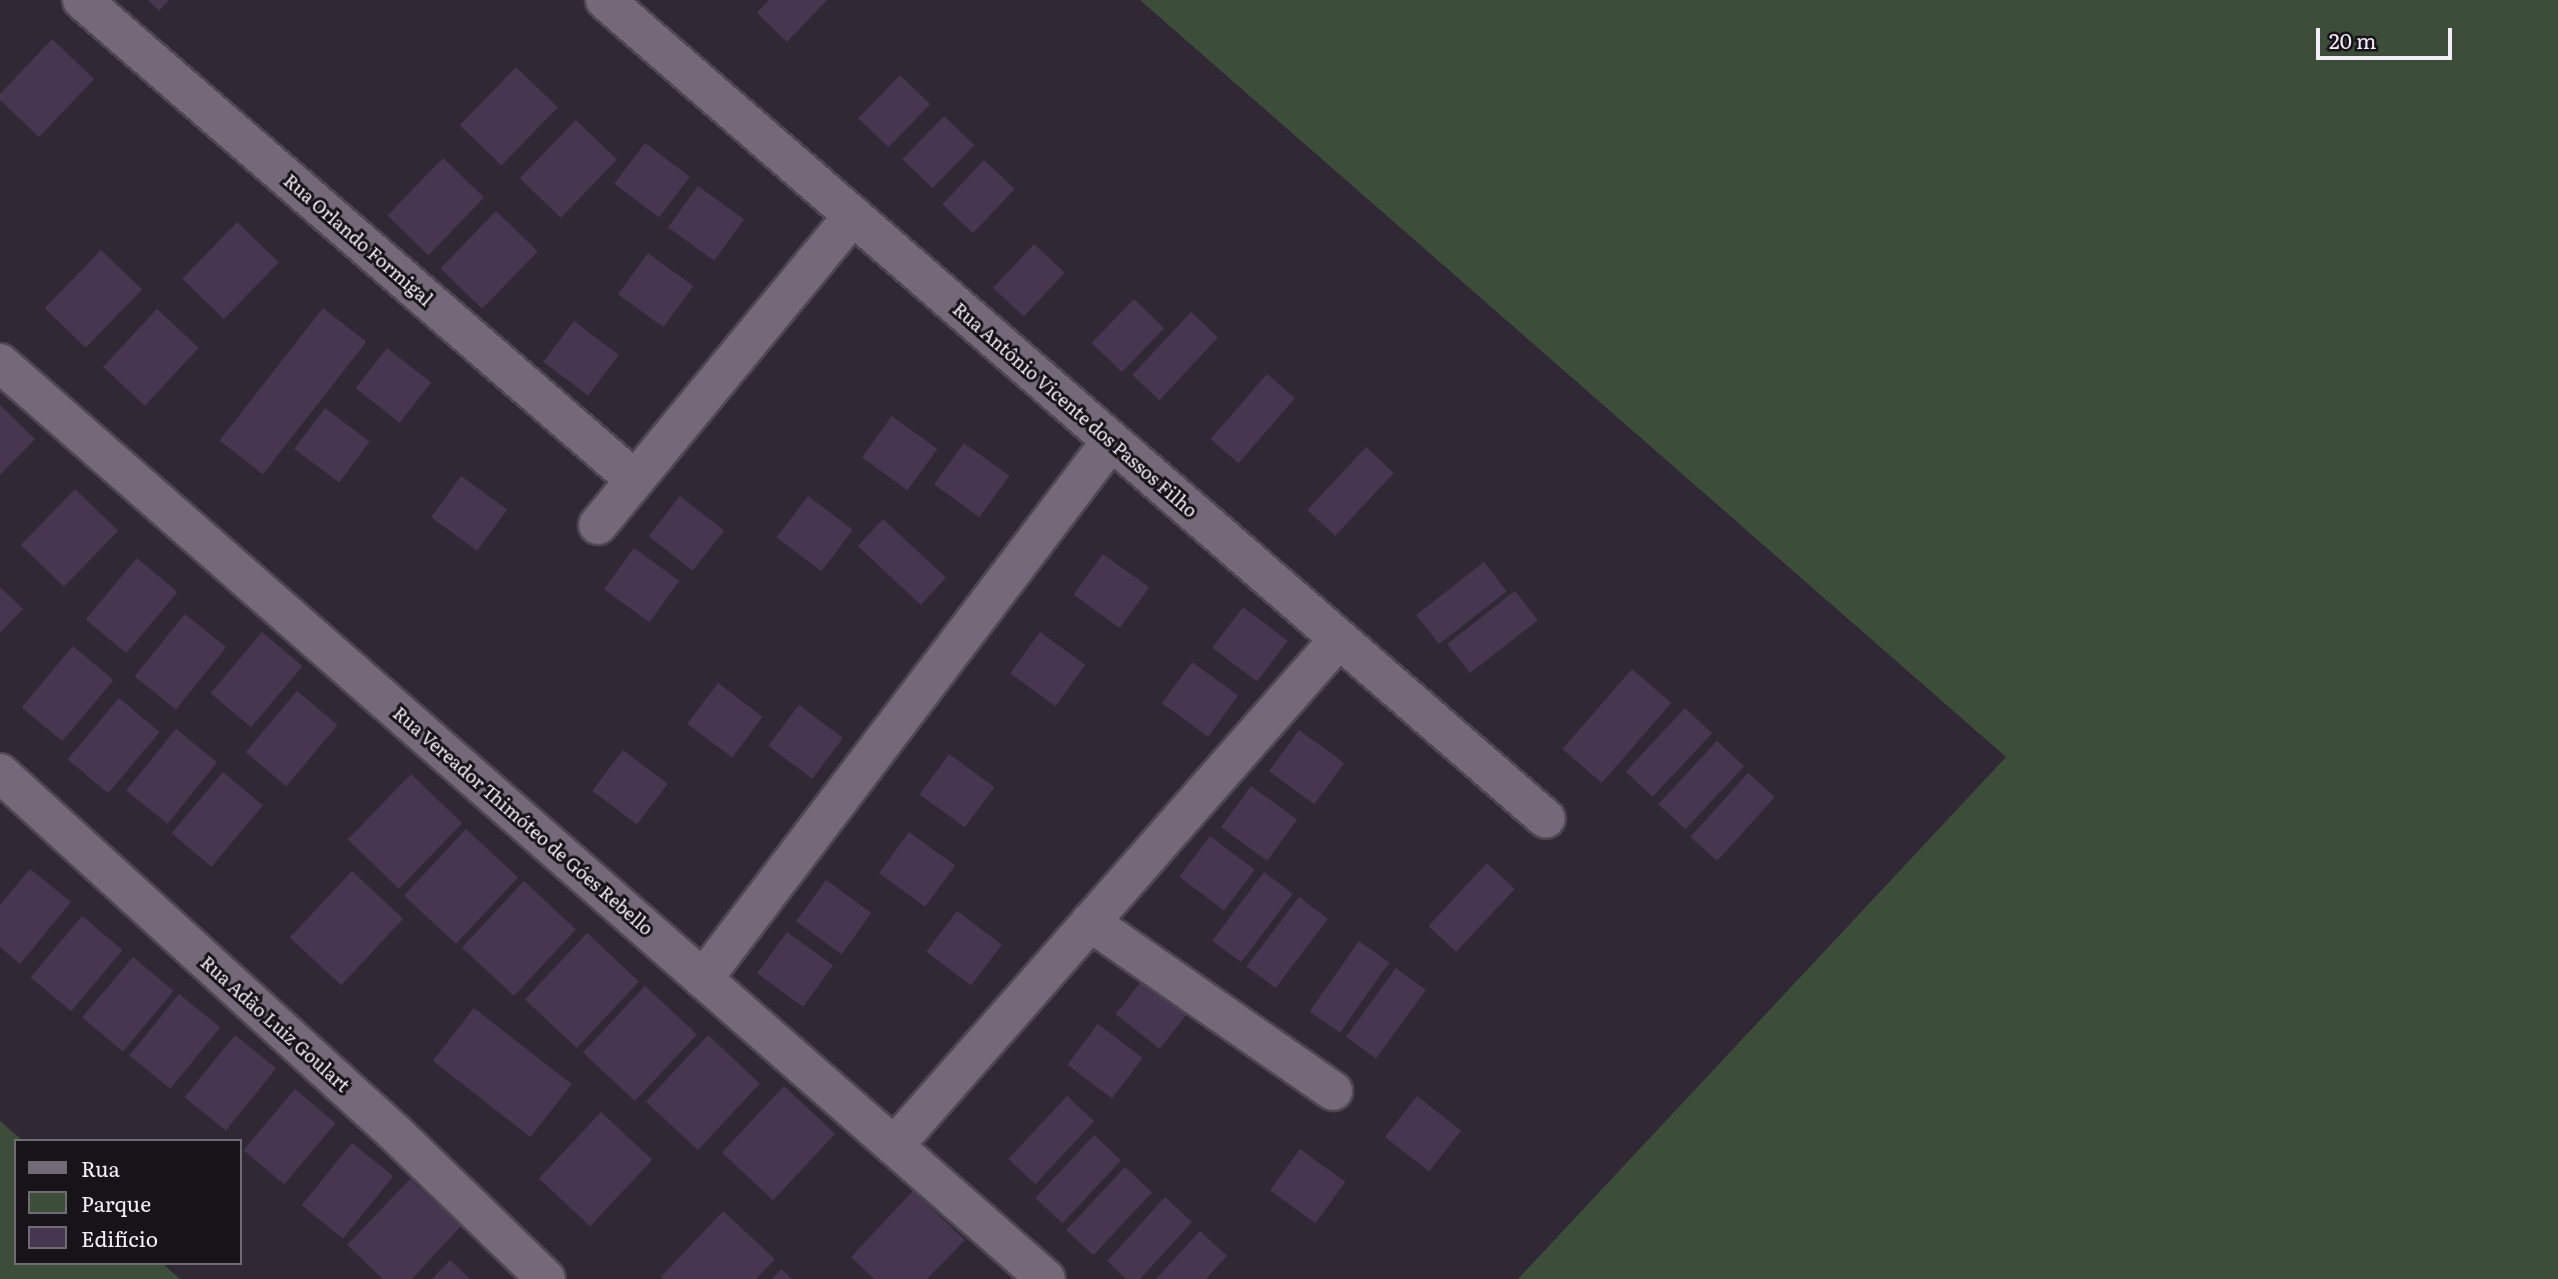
<!DOCTYPE html>
<meta charset="utf-8">
<style>
body{margin:0}
#map{position:relative;width:2558px;height:1279px;overflow:hidden;background:#312836;font-family:Literata,serif}
div>[style]{position:absolute}
.green>*{inset:0;background:#3c4e39}
.building>*{inset:0;background:#46364f;transform-origin:0 0}
.roads{filter:drop-shadow(2px 0 #4e4652) drop-shadow(-2px 0 #4e4652) drop-shadow(0 2px #4e4652) drop-shadow(0 -2px #4e4652)}
.minor>*{height:38px;margin:-19px;padding:0 19px;transform-origin:19px;border-radius:19px;background:#736979}
span{translate:-50% -50%;white-space:nowrap;text-align:center;line-height:1.15;-webkit-text-stroke:6px #171319;paint-order:stroke}
.street-label{font-size:18px;color:#f4eef8}
.legend{position:absolute;left:14px;top:1139px;width:228px;height:126px;box-sizing:border-box;background:#171319;border:2px solid #6f6b72;margin:0;padding:9px 12px;list-style:none;font-size:21px;color:#f4eef8}
.legend li{display:flex;align-items:center;gap:14px;height:35px}
.legend b{width:35px;border:2px solid #6f6b72}
.scale{position:absolute;left:2316px;top:28px;width:136px;height:32px;box-sizing:border-box;border:4px solid #f4eef8;border-top:0;padding-left:9px;font-size:21px;line-height:24px;white-space:nowrap;color:#f4eef8;-webkit-text-stroke:5px #171319;paint-order:stroke}
</style>
<div id="map">
<div class="green">
<div style="clip-path:polygon(1140px 0,2558px 0,2558px 1279px,1518px 1279px,2006px 757px)"></div>
<div style="clip-path:polygon(0 1121px,23px 1141px,16px 1141px,16px 1263px,162px 1263px,180px 1279px,0 1279px)"></div>
</div>
<div class="building">
<div style="clip-path:polygon(148px 0,169px 0,159px 11px)"></div>
<div style="clip-path:polygon(769px 0,827px 0,787px 42px,757px 13px)"></div>
<div style="clip-path:polygon(52px 39px,94px 79px,39px 137px,0 100px,0 94px)"></div>
<div style="left:516px;top:67px;width:58px;height:81px;rotate:44deg"></div>
<div style="left:900px;top:75px;width:42px;height:60px;rotate:44deg"></div>
<div style="left:944px;top:116px;width:42px;height:60px;rotate:44deg"></div>
<div style="left:576px;top:120px;width:57px;height:81px;rotate:44deg"></div>
<div style="left:645px;top:143px;width:56px;height:51px;rotate:37deg"></div>
<div style="left:443px;top:158px;width:57px;height:80px;rotate:44deg"></div>
<div style="left:984px;top:160px;width:42px;height:61px;rotate:43deg"></div>
<div style="left:698px;top:186px;width:57px;height:51px;rotate:36deg"></div>
<div style="left:496px;top:211px;width:58px;height:80px;rotate:44deg"></div>
<div style="left:237px;top:222px;width:58px;height:79px;rotate:44deg"></div>
<div style="left:1034px;top:244px;width:42px;height:60px;rotate:43deg"></div>
<div style="left:101px;top:250px;width:57px;height:81px;rotate:44deg"></div>
<div style="left:648px;top:253px;width:56px;height:51px;rotate:36deg"></div>
<div style="left:1134px;top:299px;width:42px;height:61px;rotate:44deg"></div>
<div style="left:323px;top:308px;width:55px;height:168px;rotate:38deg"></div>
<div style="left:157px;top:309px;width:57px;height:79px;rotate:43deg"></div>
<div style="left:1191px;top:312px;width:37px;height:86px;rotate:43deg"></div>
<div style="left:574px;top:321px;width:56px;height:51px;rotate:37deg"></div>
<div style="left:387px;top:348px;width:56px;height:51px;rotate:38deg"></div>
<div style="left:1267px;top:374px;width:37px;height:86px;rotate:41deg"></div>
<div style="clip-path:polygon(0 405px,35px 439px,0 475px)"></div>
<div style="left:325px;top:408px;width:56px;height:51px;rotate:37deg"></div>
<div style="left:892px;top:416px;width:56px;height:51px;rotate:36deg"></div>
<div style="left:964px;top:443px;width:56px;height:51px;rotate:36deg"></div>
<div style="left:1366px;top:447px;width:38px;height:86px;rotate:43deg"></div>
<div style="left:461px;top:476px;width:57px;height:51px;rotate:36deg"></div>
<div style="left:75px;top:489px;width:60px;height:78px;rotate:44deg"></div>
<div style="left:680px;top:496px;width:56px;height:51px;rotate:38deg"></div>
<div style="left:808px;top:496px;width:56px;height:52px;rotate:37deg"></div>
<div style="left:883px;top:519px;width:86px;height:37px;rotate:43deg"></div>
<div style="left:634px;top:548px;width:56px;height:51px;rotate:36deg"></div>
<div style="left:1103px;top:554px;width:57px;height:50px;rotate:36deg"></div>
<div style="left:137px;top:558px;width:53px;height:80px;rotate:40deg"></div>
<div style="left:1484px;top:562px;width:37px;height:86px;rotate:52deg"></div>
<div style="clip-path:polygon(0 587px,23px 609px,0 633px)"></div>
<div style="left:1515px;top:591px;width:37px;height:86px;rotate:52deg"></div>
<div style="left:1243px;top:607px;width:56px;height:51px;rotate:37deg"></div>
<div style="left:185px;top:614px;width:53px;height:80px;rotate:39deg"></div>
<div style="left:262px;top:632px;width:53px;height:80px;rotate:40deg"></div>
<div style="left:1040px;top:632px;width:56px;height:51px;rotate:36deg"></div>
<div style="left:73px;top:646px;width:53px;height:80px;rotate:40deg"></div>
<div style="left:1192px;top:662px;width:57px;height:51px;rotate:36deg"></div>
<div style="left:1632px;top:669px;width:52px;height:106px;rotate:41deg"></div>
<div style="left:718px;top:683px;width:56px;height:51px;rotate:37deg"></div>
<div style="left:297px;top:691px;width:53px;height:80px;rotate:40deg"></div>
<div style="left:119px;top:698px;width:53px;height:80px;rotate:40deg"></div>
<div style="left:799px;top:705px;width:55px;height:51px;rotate:37deg"></div>
<div style="left:1685px;top:708px;width:37px;height:87px;rotate:43deg"></div>
<div style="left:176px;top:729px;width:53px;height:79px;rotate:39deg"></div>
<div style="left:1299px;top:730px;width:56px;height:51px;rotate:36deg"></div>
<div style="left:1717px;top:741px;width:37px;height:86px;rotate:43deg"></div>
<div style="left:623px;top:750px;width:56px;height:51px;rotate:37deg"></div>
<div style="left:949px;top:754px;width:56px;height:50px;rotate:36deg"></div>
<div style="left:223px;top:772px;width:52px;height:80px;rotate:40deg"></div>
<div style="left:1748px;top:773px;width:36px;height:86px;rotate:42deg"></div>
<div style="left:411px;top:774px;width:71px;height:91px;rotate:44deg"></div>
<div style="left:1251px;top:786px;width:57px;height:51px;rotate:36deg"></div>
<div style="left:466px;top:829px;width:71px;height:91px;rotate:43deg"></div>
<div style="left:909px;top:832px;width:57px;height:51px;rotate:36deg"></div>
<div style="left:1210px;top:836px;width:56px;height:51px;rotate:37deg"></div>
<div style="left:1487px;top:863px;width:38px;height:86px;rotate:43deg"></div>
<div style="clip-path:polygon(30px 869px,71px 902px,20px 964px,0 947px,0 905px)"></div>
<div style="left:352px;top:871px;width:70px;height:91px;rotate:43deg"></div>
<div style="left:1264px;top:872px;width:36px;height:86px;rotate:37deg"></div>
<div style="left:826px;top:880px;width:56px;height:51px;rotate:36deg"></div>
<div style="left:524px;top:881px;width:71px;height:91px;rotate:43deg"></div>
<div style="left:1299px;top:897px;width:36px;height:87px;rotate:37deg"></div>
<div style="left:957px;top:911px;width:56px;height:51px;rotate:37deg"></div>
<div style="left:82px;top:916px;width:53px;height:80px;rotate:40deg"></div>
<div style="left:787px;top:932px;width:57px;height:51px;rotate:36deg"></div>
<div style="left:587px;top:933px;width:71px;height:91px;rotate:43deg"></div>
<div style="left:1359px;top:941px;width:37px;height:86px;rotate:35deg"></div>
<div style="left:133px;top:957px;width:53px;height:79px;rotate:40deg"></div>
<div style="left:1396px;top:968px;width:37px;height:85px;rotate:36deg"></div>
<div style="left:1147px;top:974px;width:56px;height:51px;rotate:38deg"></div>
<div style="left:645px;top:986px;width:71px;height:91px;rotate:43deg"></div>
<div style="left:179px;top:994px;width:53px;height:79px;rotate:39deg"></div>
<div style="left:474px;top:1008px;width:124px;height:67px;rotate:38deg"></div>
<div style="left:1098px;top:1024px;width:56px;height:51px;rotate:37deg"></div>
<div style="left:235px;top:1035px;width:53px;height:80px;rotate:39deg"></div>
<div style="left:708px;top:1035px;width:71px;height:91px;rotate:43deg"></div>
<div style="left:784px;top:1086px;width:70px;height:91px;rotate:43deg"></div>
<div style="left:295px;top:1089px;width:53px;height:80px;rotate:40deg"></div>
<div style="left:1067px;top:1096px;width:37px;height:86px;rotate:43deg"></div>
<div style="left:1417px;top:1096px;width:56px;height:52px;rotate:38deg"></div>
<div style="left:601px;top:1112px;width:70px;height:91px;rotate:43deg"></div>
<div style="left:1094px;top:1135px;width:37px;height:86px;rotate:43deg"></div>
<div style="left:352px;top:1143px;width:53px;height:80px;rotate:39deg"></div>
<div style="left:1300px;top:1149px;width:56px;height:51px;rotate:36deg"></div>
<div style="left:1125px;top:1167px;width:37px;height:86px;rotate:43deg"></div>
<div style="clip-path:polygon(410px 1179px,461px 1226px,412px 1279px,383px 1279px,347px 1245px)"></div>
<div style="clip-path:polygon(913px 1191px,965px 1240px,927px 1279px,874px 1279px,851px 1257px)"></div>
<div style="clip-path:polygon(1165px 1197px,1192px 1222px,1140px 1279px,1126px 1279px,1107px 1261px)"></div>
<div style="clip-path:polygon(723px 1211px,775px 1259px,756px 1279px,663px 1279px,661px 1277px)"></div>
<div style="clip-path:polygon(1200px 1231px,1227px 1256px,1206px 1279px,1156px 1279px)"></div>
<div style="clip-path:polygon(450px 1260px,470px 1279px,432px 1279px)"></div>
<div style="clip-path:polygon(781px 1269px,792px 1279px,772px 1279px)"></div>
</div>
<div class="roads">
<div class="minor">
<div style="left:82px;top:0;width:732px;rotate:40.96deg"></div>
<div style="left:605px;top:0;width:1247px;rotate:41.03deg"></div>
<div style="left:0;top:363px;width:1390px;rotate:41.21deg"></div>
<div style="left:598px;top:525px;width:401px;rotate:-50.5deg"></div>
<div style="left:0;top:773px;width:533px;rotate:42.34deg"></div>
<div style="left:394px;top:1132px;width:211px;rotate:44deg"></div>
<div style="left:1090px;top:922px;width:296px;rotate:34.8deg"></div>
<div style="left:703px;top:979px;width:675px;rotate:-52.82deg"></div>
<div style="left:894px;top:1146px;width:675px;rotate:-48.73deg"></div>
</div>
</div>
<div class="street-label">
<span style="left:358px;top:240px;rotate:41deg">Rua Orlando Formigal</span>
<span style="left:1075px;top:410px;rotate:41deg">Rua Antônio Vicente dos Passos Filho</span>
<span style="left:523px;top:821px;rotate:41deg">Rua Vereador Thimóteo de Góes Rebello</span>
<span style="left:275px;top:1024px;rotate:42deg">Rua Adão Luiz Goulart</span>
</div>
<ul class="legend">
<li><b style="height:9px;background:#736979"></b>Rua</li>
<li><b style="height:19px;background:#3c4e39"></b>Parque</li>
<li><b style="height:19px;background:#46364f"></b>Edifício</li>
</ul>
<div class="scale">20 m</div>
</div>
